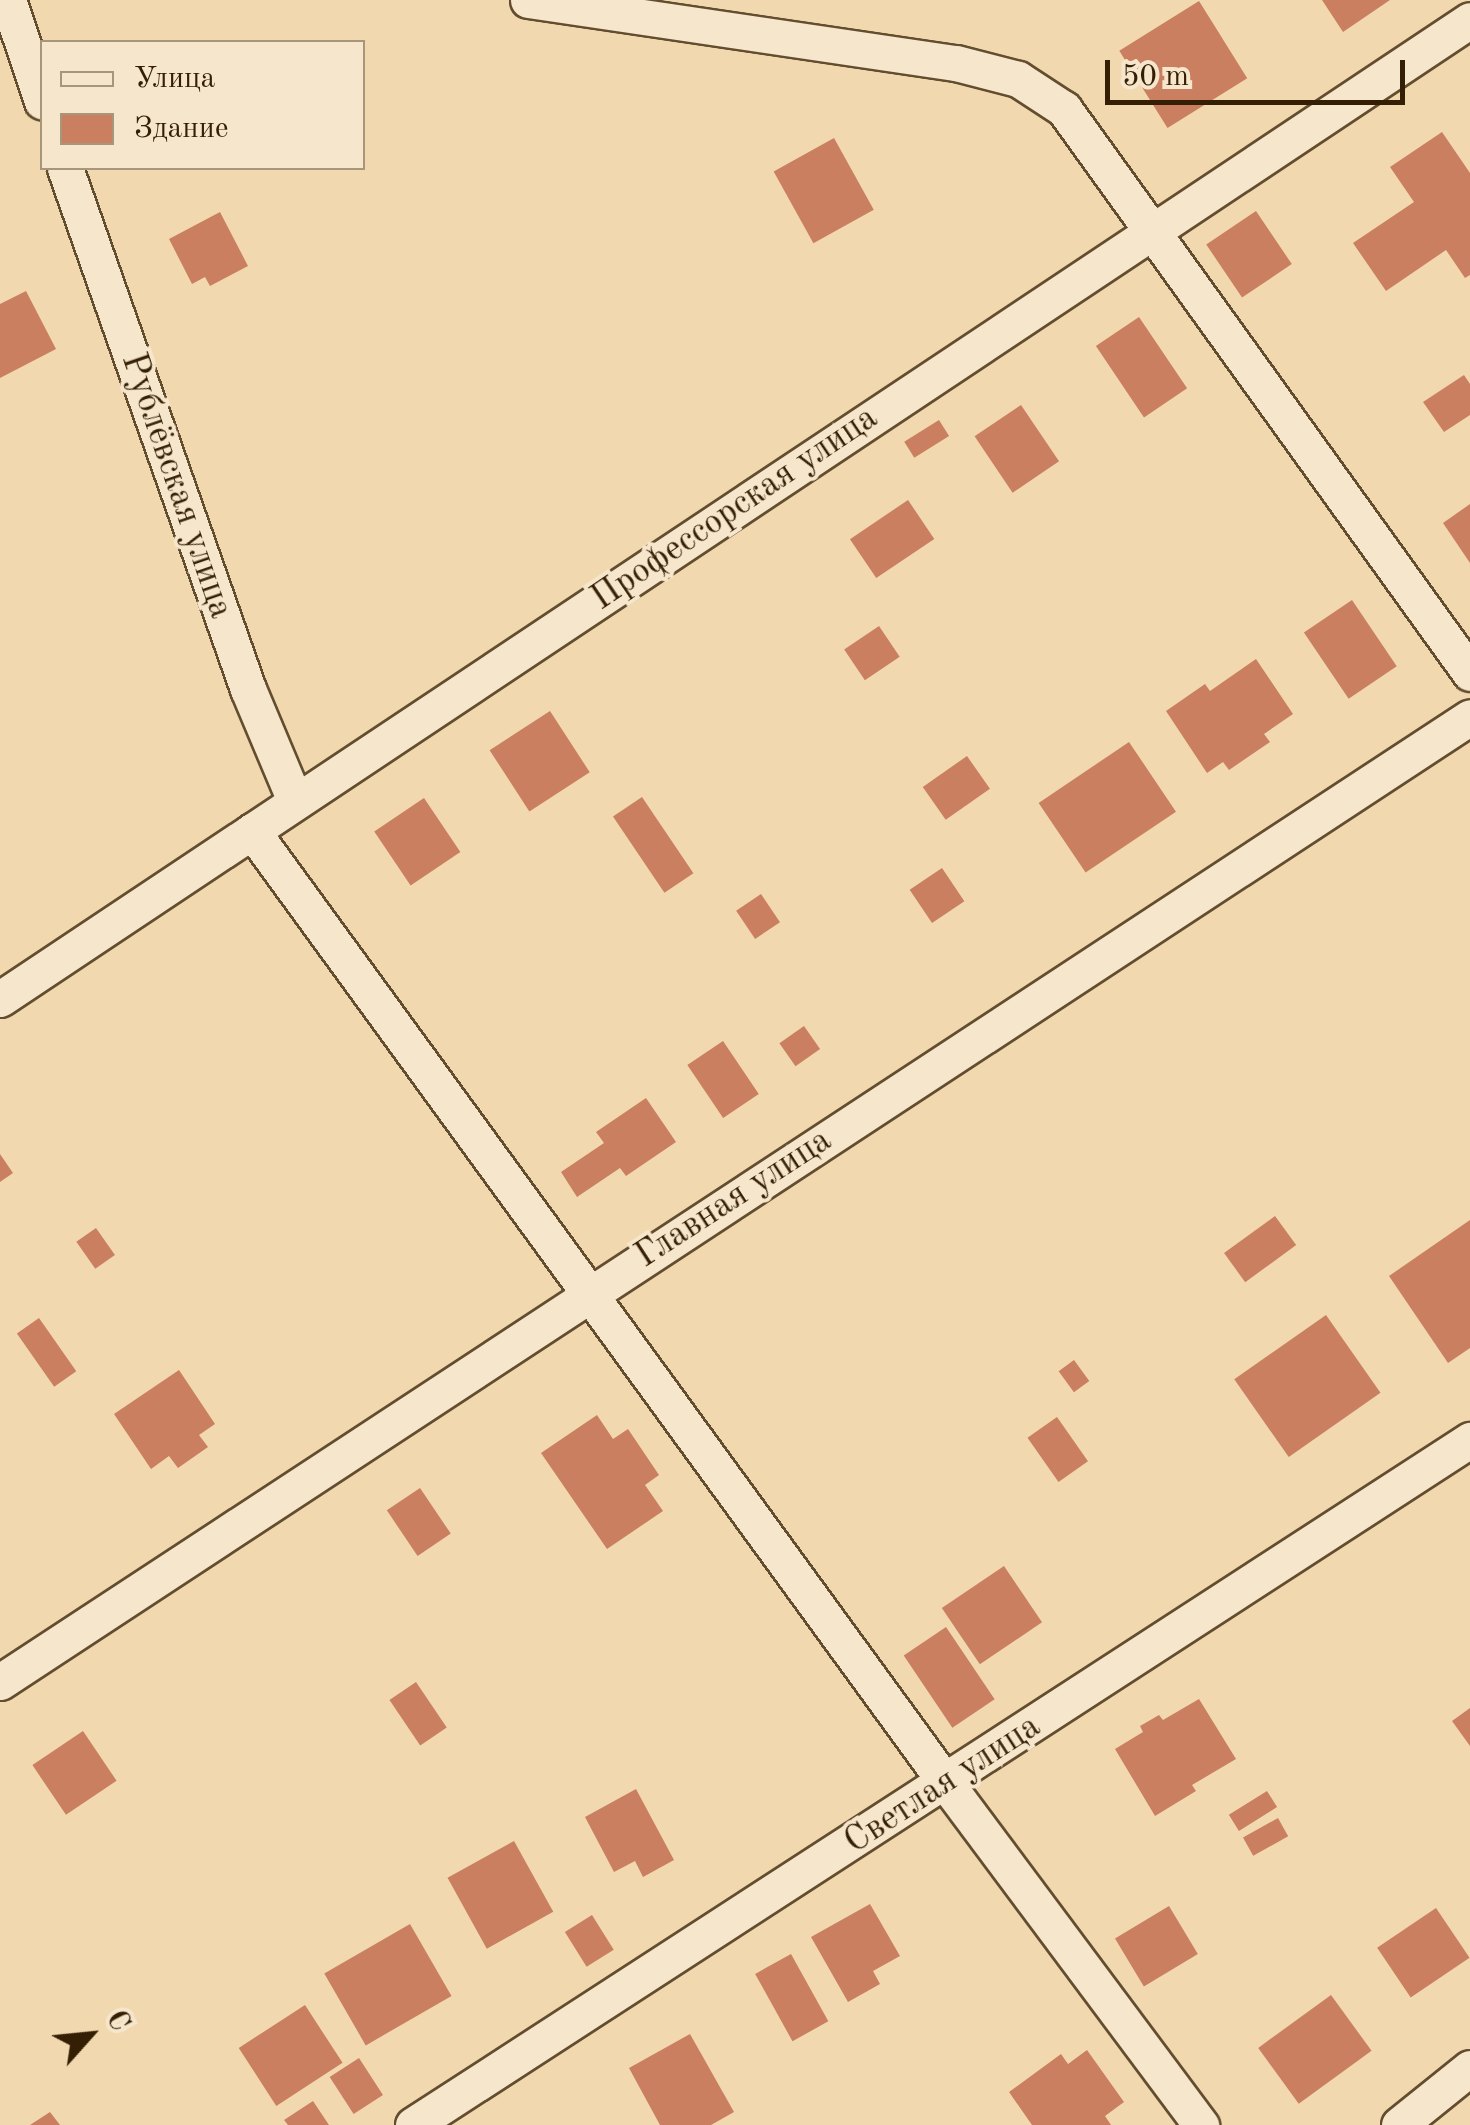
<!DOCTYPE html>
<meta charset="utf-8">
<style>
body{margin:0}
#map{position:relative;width:1470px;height:2125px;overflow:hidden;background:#f1d8af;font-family:"Old Standard TT",serif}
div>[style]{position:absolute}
.building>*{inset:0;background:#ca7f61;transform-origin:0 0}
.roads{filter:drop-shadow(2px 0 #634d2f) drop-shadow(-2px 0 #634d2f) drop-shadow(0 2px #634d2f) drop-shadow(0 -2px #634d2f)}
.street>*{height:35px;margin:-17.5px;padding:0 17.5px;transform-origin:17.5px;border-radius:17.5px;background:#f6e6cb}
span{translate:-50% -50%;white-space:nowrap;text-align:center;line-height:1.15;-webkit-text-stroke:8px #f6e6cb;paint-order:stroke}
.street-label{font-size:35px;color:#341f04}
.legend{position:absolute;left:40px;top:40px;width:325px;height:130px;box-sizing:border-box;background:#f6e6cb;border:2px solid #a8967b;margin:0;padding:12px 18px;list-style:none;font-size:30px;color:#341f04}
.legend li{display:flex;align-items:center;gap:20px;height:50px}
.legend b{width:50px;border:2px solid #a8967b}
.north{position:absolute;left:40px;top:1985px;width:100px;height:100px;-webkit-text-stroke:8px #f6e6cb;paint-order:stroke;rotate:63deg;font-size:28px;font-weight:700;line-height:40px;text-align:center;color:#341f04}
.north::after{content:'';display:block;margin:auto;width:35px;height:45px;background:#341f04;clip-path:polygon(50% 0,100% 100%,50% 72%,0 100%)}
.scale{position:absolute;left:1105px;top:60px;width:300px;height:45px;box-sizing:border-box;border:5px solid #341f04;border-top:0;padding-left:12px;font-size:30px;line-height:35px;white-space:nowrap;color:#341f04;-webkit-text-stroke:8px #f6e6cb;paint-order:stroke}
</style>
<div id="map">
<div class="building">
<div style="clip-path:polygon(1322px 0,1390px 0,1343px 32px)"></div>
<div style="left:1199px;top:1px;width:91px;height:94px;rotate:58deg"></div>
<div style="clip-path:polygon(1442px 132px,1470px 173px,1470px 275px,1465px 278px,1446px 250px,1386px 291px,1353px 243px,1414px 202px,1390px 167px)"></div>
<div style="left:834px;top:138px;width:82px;height:69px;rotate:61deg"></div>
<div style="left:1256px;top:211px;width:64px;height:60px;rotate:56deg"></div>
<div style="clip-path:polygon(220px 212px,248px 266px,210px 286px,205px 277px,192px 284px,169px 239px)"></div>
<div style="clip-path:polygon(26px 291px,56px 349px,0 378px,0 304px)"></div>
<div style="left:1139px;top:317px;width:86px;height:52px;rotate:56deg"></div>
<div style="clip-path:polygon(1464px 375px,1470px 384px,1470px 415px,1444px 432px,1423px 402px)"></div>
<div style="left:1021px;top:405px;width:68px;height:56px;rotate:56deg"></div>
<div style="left:939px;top:420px;width:19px;height:41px;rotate:58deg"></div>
<div style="left:908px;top:500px;width:47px;height:70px;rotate:56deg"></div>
<div style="clip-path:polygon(1470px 504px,1470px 563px,1443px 523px)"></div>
<div style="left:1352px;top:600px;width:80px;height:58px;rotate:56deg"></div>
<div style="left:879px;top:626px;width:37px;height:42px;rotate:56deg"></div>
<div style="clip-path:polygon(1256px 659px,1293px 714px,1264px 734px,1270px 742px,1229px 770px,1223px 762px,1207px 773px,1166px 711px,1205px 684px,1210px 691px)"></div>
<div style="left:550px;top:711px;width:73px;height:72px;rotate:57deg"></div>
<div style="left:1129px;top:742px;width:84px;height:109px;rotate:56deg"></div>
<div style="left:967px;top:756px;width:40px;height:54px;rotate:55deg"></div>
<div style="left:642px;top:797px;width:92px;height:35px;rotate:56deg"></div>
<div style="left:424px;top:798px;width:65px;height:60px;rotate:56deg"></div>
<div style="left:942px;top:868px;width:40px;height:39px;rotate:56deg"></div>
<div style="left:761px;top:894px;width:34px;height:30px;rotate:56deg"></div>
<div style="left:804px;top:1026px;width:28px;height:30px;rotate:55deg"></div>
<div style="left:723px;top:1041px;width:64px;height:43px;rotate:56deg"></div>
<div style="clip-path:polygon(646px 1098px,676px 1142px,626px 1176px,620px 1168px,577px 1197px,561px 1172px,604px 1143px,596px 1132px)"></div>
<div style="clip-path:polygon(0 1154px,13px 1173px,0 1182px)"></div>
<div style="left:1275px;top:1216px;width:36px;height:63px;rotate:54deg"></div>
<div style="clip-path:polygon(1470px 1220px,1470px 1348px,1448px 1363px,1389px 1276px)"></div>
<div style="left:96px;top:1228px;width:33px;height:24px;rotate:55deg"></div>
<div style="left:1326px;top:1315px;width:95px;height:112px;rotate:55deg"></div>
<div style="left:39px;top:1318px;width:65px;height:27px;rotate:55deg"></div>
<div style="left:1074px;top:1360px;width:26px;height:19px;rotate:54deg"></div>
<div style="clip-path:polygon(179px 1370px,215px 1424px,199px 1435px,208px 1447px,178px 1468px,169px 1456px,151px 1469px,114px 1414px)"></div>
<div style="clip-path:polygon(597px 1415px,613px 1439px,628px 1429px,659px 1475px,645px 1485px,663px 1511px,607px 1549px,541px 1453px)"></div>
<div style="left:1057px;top:1417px;width:54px;height:36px;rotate:55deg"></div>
<div style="left:420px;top:1488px;width:55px;height:40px;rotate:56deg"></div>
<div style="left:1004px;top:1566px;width:68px;height:75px;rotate:56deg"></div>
<div style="left:946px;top:1627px;width:87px;height:51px;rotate:56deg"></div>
<div style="left:416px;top:1682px;width:55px;height:32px;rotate:56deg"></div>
<div style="clip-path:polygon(1199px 1699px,1236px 1759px,1192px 1785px,1196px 1791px,1155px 1816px,1115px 1749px,1143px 1732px,1140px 1726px,1159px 1715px,1163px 1720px)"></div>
<div style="clip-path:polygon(1470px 1708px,1470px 1746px,1452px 1721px)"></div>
<div style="left:83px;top:1731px;width:60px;height:61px;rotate:56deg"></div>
<div style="clip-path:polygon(636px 1789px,674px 1860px,643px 1877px,635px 1861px,614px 1872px,585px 1817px)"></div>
<div style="left:1267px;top:1791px;width:19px;height:45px;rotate:58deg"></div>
<div style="left:1278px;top:1818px;width:21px;height:40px;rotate:61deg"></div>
<div style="left:514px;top:1841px;width:81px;height:76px;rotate:61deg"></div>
<div style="clip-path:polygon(870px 1904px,900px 1956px,873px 1971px,880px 1984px,848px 2002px,811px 1937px)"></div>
<div style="left:1169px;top:1906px;width:56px;height:63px;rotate:59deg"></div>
<div style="left:1436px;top:1908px;width:60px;height:71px;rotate:56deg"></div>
<div style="left:592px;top:1915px;width:41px;height:32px;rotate:58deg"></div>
<div style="left:410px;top:1924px;width:83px;height:99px;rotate:60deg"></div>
<div style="left:791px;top:1954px;width:77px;height:41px;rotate:61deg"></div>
<div style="left:1331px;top:1995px;width:69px;height:90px;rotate:54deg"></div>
<div style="left:305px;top:2005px;width:69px;height:79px;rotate:57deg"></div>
<div style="clip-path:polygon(690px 2034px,734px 2112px,711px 2125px,660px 2125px,629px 2068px)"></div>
<div style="clip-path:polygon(1087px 2050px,1124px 2102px,1105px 2116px,1111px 2125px,1032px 2125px,1009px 2092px,1061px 2054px,1068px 2064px)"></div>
<div style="left:359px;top:2058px;width:44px;height:35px;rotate:57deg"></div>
<div style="clip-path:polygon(313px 2101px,329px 2125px,288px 2125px,284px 2120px)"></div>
<div style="clip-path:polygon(50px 2112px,60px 2125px,30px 2125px)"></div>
</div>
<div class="roads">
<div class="street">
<div style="left:8px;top:0;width:107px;rotate:71.4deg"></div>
<div style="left:528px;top:0;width:433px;rotate:8.4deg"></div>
<div style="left:956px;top:63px;width:64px;rotate:14.5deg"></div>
<div style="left:1018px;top:79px;width:55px;rotate:33.1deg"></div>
<div style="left:1064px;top:109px;width:695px;rotate:54.25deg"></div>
<div style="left:65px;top:168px;width:552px;rotate:70.65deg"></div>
<div style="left:248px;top:689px;width:121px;rotate:67.2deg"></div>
<div style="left:252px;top:831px;width:1178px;rotate:53.91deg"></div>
<div style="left:946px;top:1783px;width:427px;rotate:53.3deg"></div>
<div style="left:0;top:999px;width:1766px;rotate:-33.66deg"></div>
<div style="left:0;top:1682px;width:1758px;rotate:-33.28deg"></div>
<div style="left:413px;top:2125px;width:1260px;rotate:-32.95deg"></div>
<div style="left:1399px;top:2125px;width:91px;rotate:-38.8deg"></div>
</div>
</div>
<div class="street-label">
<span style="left:176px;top:486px;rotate:71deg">Рублёвская улица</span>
<span style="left:735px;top:509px;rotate:-34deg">Профессорская улица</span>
<span style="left:734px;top:1199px;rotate:-33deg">Главная улица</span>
<span style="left:943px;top:1785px;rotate:-33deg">Светлая улица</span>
</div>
<ul class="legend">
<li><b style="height:12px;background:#f6e6cb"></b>Улица</li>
<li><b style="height:28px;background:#ca7f61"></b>Здание</li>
</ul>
<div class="north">С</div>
<div class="scale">50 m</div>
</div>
